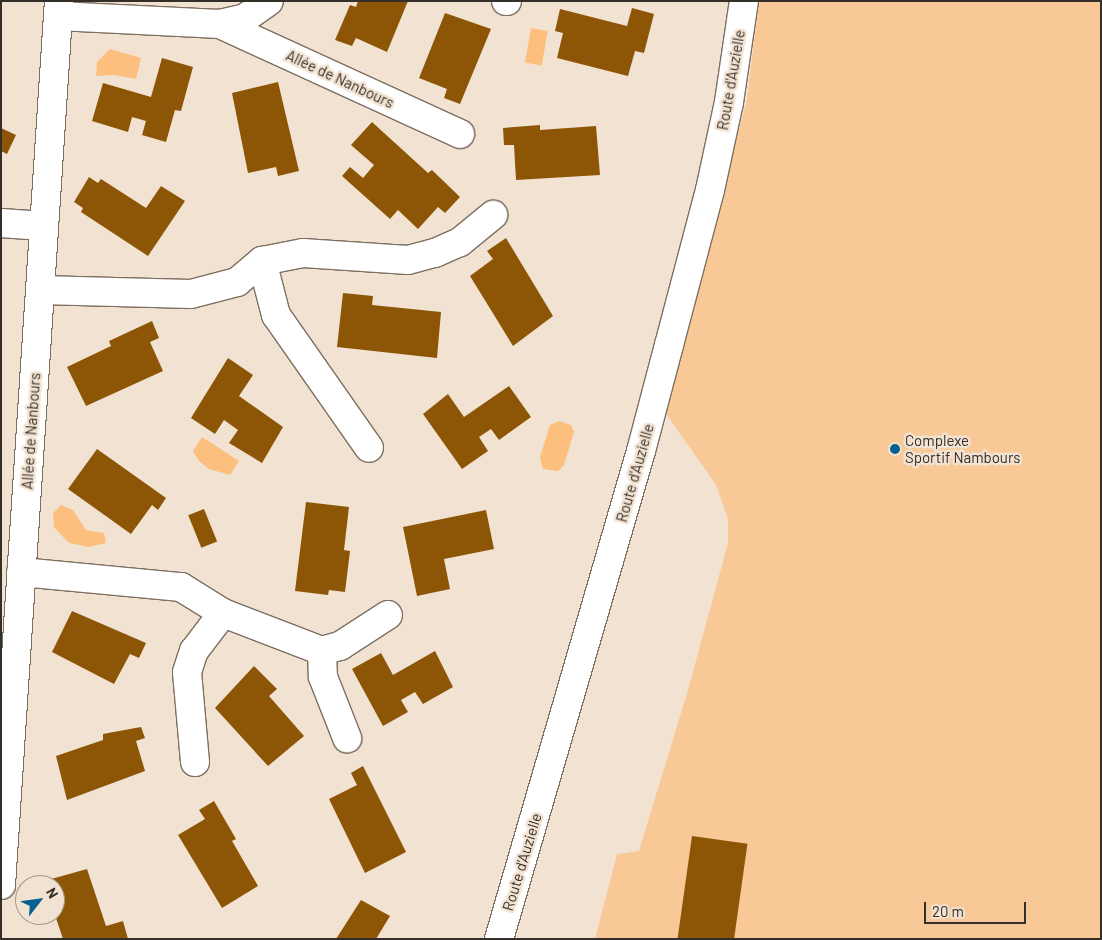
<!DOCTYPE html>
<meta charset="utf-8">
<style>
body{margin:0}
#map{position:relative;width:1102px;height:940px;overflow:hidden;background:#f2e2d2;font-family:Barlow,sans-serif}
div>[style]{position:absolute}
.green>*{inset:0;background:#f8c997}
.water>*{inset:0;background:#fcbf7d;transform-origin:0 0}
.building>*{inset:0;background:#8c5606;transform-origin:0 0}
.roads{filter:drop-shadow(1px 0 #7d6f61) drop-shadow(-1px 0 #7d6f61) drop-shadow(0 1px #7d6f61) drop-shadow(0 -1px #7d6f61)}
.minor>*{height:28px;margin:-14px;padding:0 14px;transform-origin:14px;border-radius:14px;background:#fff}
.dots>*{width:14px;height:14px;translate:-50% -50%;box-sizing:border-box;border:2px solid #f2e2d2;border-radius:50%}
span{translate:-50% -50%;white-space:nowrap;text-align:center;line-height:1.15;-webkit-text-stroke:5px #f2e2d2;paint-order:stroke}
.street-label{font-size:15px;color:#352f29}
.poi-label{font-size:15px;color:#352f29}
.left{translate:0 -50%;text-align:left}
.frame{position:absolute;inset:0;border:2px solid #352f29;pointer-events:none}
.north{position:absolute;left:15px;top:875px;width:50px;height:50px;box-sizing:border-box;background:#f2e2d2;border:1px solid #a69a8e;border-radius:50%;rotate:60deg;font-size:14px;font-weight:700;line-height:20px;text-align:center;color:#352f29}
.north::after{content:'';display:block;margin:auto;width:18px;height:22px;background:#076091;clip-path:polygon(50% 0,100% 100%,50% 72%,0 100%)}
.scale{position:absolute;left:924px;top:902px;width:102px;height:22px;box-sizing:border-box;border:2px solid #352f29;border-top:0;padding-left:6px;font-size:15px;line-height:18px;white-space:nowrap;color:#352f29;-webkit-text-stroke:4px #f2e2d2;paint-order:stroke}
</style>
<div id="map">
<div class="green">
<div style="clip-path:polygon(759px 1px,1101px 1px,1101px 939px,595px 939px,617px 854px,639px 851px,688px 690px,728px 543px,728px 519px,716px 485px,665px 412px,747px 99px)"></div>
</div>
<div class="water">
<div style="left:531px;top:28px;width:17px;height:35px;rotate:10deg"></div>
<div style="clip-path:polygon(110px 49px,141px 58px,136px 79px,114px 75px,96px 76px,97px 62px)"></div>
<div style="clip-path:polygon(559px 421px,571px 425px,574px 432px,564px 465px,558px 471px,543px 469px,540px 457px,550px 425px)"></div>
<div style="clip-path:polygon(202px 437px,239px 461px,230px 475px,209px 469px,199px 461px,193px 451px)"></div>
<div style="clip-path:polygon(61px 505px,73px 510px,86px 530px,104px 533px,106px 543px,89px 547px,69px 543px,54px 527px,53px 513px)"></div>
</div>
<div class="building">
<div style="clip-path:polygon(358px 1px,408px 1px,387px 52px,356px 38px,352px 46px,335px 40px,350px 5px,356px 7px)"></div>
<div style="clip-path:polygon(632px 8px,654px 14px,644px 53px,635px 51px,628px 76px,557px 58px,563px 33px,555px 31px,560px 9px,627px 26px)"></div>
<div style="clip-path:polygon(445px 13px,491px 29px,460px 104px,444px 98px,447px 89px,419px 78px)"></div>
<div style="clip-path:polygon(162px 58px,193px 67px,181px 111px,175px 110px,166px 142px,142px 135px,146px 121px,132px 117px,128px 132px,92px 121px,103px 83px,151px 97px)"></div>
<div style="clip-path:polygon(278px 82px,299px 171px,278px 176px,276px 167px,248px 173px,232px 93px)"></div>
<div style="clip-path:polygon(372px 122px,428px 173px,432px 170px,460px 197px,445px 213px,438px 207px,418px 229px,398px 210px,390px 219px,342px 176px,350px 167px,363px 178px,374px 165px,351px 145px)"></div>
<div style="clip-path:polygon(540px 125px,540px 130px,596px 126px,600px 175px,516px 180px,514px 145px,504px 145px,503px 128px)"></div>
<div style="clip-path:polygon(1px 128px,16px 135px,7px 154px,1px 151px)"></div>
<div style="clip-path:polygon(89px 177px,98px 183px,101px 179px,146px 208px,161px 186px,185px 201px,148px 256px,81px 212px,83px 208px,74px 202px)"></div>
<div style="clip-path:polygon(506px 238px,553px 316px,513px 346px,470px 276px,493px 259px,487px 251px)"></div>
<div style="clip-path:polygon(343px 293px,373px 296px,372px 305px,441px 312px,437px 358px,337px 347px)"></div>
<div style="clip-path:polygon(152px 321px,159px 338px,150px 342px,163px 371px,86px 406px,67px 367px,111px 346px,109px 341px)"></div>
<div style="clip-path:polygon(228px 358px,253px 375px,239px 396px,283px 427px,262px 463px,229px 443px,238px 430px,224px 420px,215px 434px,191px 418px)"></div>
<div style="clip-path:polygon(509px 386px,531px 417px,499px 440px,491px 429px,479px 437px,488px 451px,462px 469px,423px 414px,448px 394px,464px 417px)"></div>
<div style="clip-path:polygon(97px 449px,166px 498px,158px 510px,152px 505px,131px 534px,68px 489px)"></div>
<div style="clip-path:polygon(306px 502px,349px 507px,344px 550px,350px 551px,345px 592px,329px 590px,328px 595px,295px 591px)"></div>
<div style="left:204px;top:509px;width:35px;height:17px;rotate:68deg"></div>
<div style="clip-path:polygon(486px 510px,494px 549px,444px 559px,450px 589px,417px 596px,403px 527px)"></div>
<div style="clip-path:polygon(72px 611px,146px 643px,139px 658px,130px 654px,114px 684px,52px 652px)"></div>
<div style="clip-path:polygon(435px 651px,453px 687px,423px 704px,415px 692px,401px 700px,408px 712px,383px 726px,352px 669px,381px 653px,393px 675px)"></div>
<div style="clip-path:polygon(254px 666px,277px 689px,269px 696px,304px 736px,268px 766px,215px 708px)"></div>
<div style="clip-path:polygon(141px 727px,145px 738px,136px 741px,145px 771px,67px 800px,56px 756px,103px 740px,103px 734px)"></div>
<div style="clip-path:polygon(363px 766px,406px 852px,365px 873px,329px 799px,357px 785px,351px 773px)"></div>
<div style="clip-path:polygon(214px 801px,236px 839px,232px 841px,258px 886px,222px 908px,178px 835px,205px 819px,199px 810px)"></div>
<div style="left:692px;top:836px;width:56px;height:104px;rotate:8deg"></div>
<div style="clip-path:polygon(87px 869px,106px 926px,123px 921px,128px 939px,63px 939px,55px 915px,55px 885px,45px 885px,44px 881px)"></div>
<div style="clip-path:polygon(361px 900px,390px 916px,376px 939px,336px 939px)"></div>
</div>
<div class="roads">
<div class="minor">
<div style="left:506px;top:1px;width:1px"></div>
<div style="left:58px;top:16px;width:162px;rotate:2.8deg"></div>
<div style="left:220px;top:24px;width:26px;rotate:-13deg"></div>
<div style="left:245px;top:18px;width:29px;rotate:-35deg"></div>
<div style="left:220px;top:24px;width:264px;rotate:24.6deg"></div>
<div style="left:1px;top:223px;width:43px;rotate:4deg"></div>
<div style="left:262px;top:261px;width:56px;rotate:75.5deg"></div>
<div style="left:276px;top:315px;width:162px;rotate:55deg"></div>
<div style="left:40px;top:290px;width:151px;rotate:1.5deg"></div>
<div style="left:191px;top:294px;width:48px;rotate:-14.6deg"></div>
<div style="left:237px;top:282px;width:33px;rotate:-40deg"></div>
<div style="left:262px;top:261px;width:42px;rotate:-11deg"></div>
<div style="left:303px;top:253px;width:105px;rotate:3.8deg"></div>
<div style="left:408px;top:260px;width:28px;rotate:-15deg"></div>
<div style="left:435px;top:253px;width:27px;rotate:-24deg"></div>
<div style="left:460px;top:242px;width:43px;rotate:-39.3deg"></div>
<div style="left:21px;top:572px;width:161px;rotate:5.4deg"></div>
<div style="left:181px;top:587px;width:49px;rotate:31.8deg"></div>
<div style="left:223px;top:613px;width:106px;rotate:21deg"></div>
<div style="left:322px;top:651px;width:19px;rotate:-16deg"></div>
<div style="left:340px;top:646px;width:57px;rotate:-32.9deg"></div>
<div style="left:322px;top:651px;width:26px;rotate:88deg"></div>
<div style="left:323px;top:677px;width:66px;rotate:68.5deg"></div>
<div style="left:195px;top:762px;width:90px;rotate:-95.1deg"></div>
<div style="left:187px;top:672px;width:22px;rotate:-72deg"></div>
<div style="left:194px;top:651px;width:48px;rotate:-52.7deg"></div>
<div style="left:1px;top:885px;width:886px;rotate:-86.25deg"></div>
<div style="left:499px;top:939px;width:508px;rotate:-73.78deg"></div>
<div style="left:641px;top:451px;width:110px;rotate:-75.2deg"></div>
<div style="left:669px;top:345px;width:160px;rotate:-75.2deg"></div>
<div style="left:710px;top:190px;width:90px;rotate:-77.8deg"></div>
<div style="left:729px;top:102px;width:102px;rotate:-81.6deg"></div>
</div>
</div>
<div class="dots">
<div style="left:895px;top:449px;background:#076091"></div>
</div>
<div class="street-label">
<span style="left:340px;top:79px;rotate:25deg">Allée de Nanbours</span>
<span style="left:731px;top:80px;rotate:-80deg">Route d'Auzielle</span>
<span style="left:31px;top:431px;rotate:-86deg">Allée de Nanbours</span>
<span style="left:635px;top:473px;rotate:-74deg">Route d'Auzielle</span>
<span style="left:522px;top:862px;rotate:-73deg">Route d'Auzielle</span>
</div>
<div class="poi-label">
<span class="left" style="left:905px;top:449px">Complexe<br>Sportif Nambours</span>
</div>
<div class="frame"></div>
<div class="north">N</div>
<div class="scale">20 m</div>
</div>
